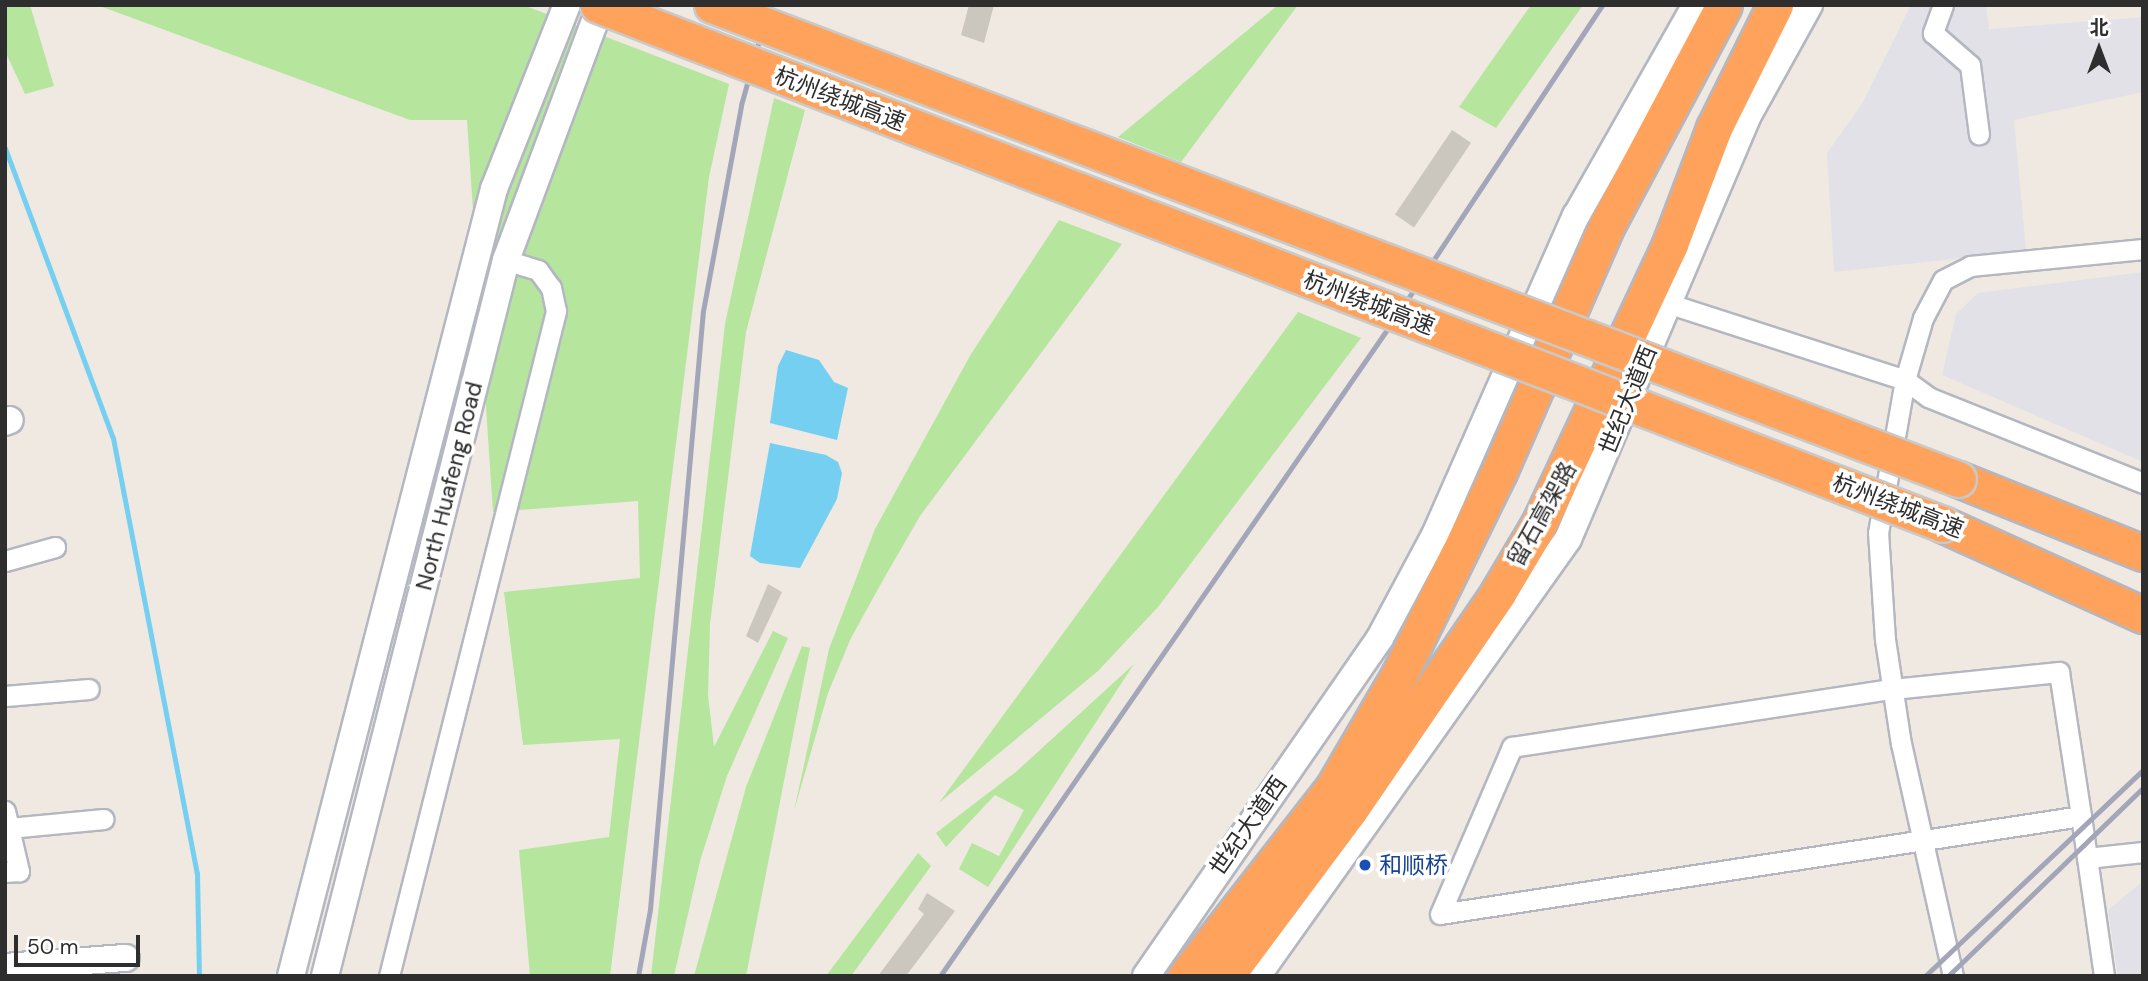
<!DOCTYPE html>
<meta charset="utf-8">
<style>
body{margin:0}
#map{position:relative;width:2148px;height:981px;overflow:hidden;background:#efe9e1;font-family:"DM Sans","Noto Sans SC",sans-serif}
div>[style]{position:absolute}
.industrial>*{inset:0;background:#e3e1e8}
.green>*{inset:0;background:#b6e59e}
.water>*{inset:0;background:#75cff0}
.stream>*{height:5px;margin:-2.5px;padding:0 2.5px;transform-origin:2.5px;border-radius:2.5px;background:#75cff0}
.building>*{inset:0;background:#cbc7bf;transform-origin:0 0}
.roads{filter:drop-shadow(2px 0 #b4b7c1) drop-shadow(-2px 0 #b4b7c1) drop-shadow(0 2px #b4b7c1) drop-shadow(0 -2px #b4b7c1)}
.street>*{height:19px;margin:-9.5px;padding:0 9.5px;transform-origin:9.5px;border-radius:9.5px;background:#fff}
.secondary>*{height:26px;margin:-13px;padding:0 13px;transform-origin:13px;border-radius:13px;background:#fff}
.highway>*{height:35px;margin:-17.5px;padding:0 17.5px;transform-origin:17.5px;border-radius:17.5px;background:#ffa35c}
.rail>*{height:5px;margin:-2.5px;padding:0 2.5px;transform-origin:2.5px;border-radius:2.5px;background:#a3a6b8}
.bridges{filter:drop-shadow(2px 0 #c9c9c9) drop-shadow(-2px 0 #c9c9c9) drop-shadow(0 2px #c9c9c9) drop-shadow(0 -2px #c9c9c9)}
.highway-bridge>*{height:35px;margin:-17.5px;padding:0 17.5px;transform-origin:17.5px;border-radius:17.5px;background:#ffa35c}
.dots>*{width:19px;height:19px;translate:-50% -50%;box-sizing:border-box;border:4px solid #fff;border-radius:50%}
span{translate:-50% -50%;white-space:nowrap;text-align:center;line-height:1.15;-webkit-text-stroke:7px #fff;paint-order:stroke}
.street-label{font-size:23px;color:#2e2e2e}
.transit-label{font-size:23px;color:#164399}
.left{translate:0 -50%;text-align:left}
.frame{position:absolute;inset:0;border:7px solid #2e2e2e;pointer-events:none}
.north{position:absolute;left:2064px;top:14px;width:70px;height:70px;-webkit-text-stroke:5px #fff;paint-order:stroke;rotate:0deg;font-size:19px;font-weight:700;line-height:28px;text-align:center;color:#2e2e2e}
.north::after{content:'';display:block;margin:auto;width:24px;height:32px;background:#2e2e2e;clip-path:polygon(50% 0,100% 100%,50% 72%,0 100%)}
.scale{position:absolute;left:14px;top:935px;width:126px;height:32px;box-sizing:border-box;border:4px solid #2e2e2e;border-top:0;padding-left:9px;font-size:21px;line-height:24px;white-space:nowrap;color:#2e2e2e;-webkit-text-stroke:5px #fff;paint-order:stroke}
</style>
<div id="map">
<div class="industrial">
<div style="clip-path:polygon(1911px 5px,1986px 5px,1989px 29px,2143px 17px,2143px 92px,2014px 120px,2026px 251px,1834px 272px,1827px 153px,1862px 104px)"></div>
<div style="clip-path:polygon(2143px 272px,2143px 462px,1942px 375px,1956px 314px,1978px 293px)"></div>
<div style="clip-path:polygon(2143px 881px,2143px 976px,2118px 976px,2108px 910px)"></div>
</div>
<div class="green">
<div style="clip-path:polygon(5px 5px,30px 5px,54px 86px,25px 94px,5px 51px)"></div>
<div style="clip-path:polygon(97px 5px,523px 5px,729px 84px,709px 177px,610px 976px,530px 976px,519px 850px,609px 837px,620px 739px,523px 745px,504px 592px,640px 578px,638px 501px,493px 512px,467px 120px,410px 120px)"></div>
<div style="clip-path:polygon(1278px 5px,1298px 5px,1181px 162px,1118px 137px)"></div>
<div style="clip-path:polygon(1531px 5px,1583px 5px,1496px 128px,1459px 107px)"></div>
<div style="clip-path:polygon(774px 98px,805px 110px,746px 332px,710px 624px,708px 695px,714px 747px,773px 631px,788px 638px,727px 776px,700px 861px,674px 976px,651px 976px,725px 324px)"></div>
<div style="clip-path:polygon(1059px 220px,1122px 244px,920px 516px,883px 580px,851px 638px,828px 693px,794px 811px,829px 649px,875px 529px,971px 354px)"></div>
<div style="clip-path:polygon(1298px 312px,1361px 338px,1158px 607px,1098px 671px,939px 803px)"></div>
<div style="clip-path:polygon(802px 646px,810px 648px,746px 976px,694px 976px,746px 787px)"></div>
<div style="clip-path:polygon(1134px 664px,988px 887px,959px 869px,972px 843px,999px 856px,1024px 810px,995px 795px,946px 847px,936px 833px,1017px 771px)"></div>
<div style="clip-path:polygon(918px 853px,931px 866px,851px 976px,826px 976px)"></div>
</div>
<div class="water">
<div style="clip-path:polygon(786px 350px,819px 360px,834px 382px,848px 388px,837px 440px,770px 423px,778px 366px)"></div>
<div style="clip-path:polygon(770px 443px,826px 455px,838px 462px,842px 473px,837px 499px,800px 568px,760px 563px,750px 556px)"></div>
</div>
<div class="stream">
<div style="left:5px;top:148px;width:309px;rotate:69.6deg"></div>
<div style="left:113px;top:438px;width:443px;rotate:79.1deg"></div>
<div style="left:197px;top:873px;width:103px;rotate:88.9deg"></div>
</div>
<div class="building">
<div style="clip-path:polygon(969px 5px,994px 5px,984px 43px,961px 35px)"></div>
<div style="left:1452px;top:130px;width:23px;height:102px;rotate:34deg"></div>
<div style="clip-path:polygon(768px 584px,782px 592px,758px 643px,746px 636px)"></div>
<div style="clip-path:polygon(927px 893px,955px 911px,906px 976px,878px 976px,924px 914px,918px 909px)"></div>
</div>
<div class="roads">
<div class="street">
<div style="left:1943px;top:5px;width:30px;rotate:110deg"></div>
<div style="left:1933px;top:33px;width:49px;rotate:40.9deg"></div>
<div style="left:1970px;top:65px;width:70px;rotate:82.6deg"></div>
<div style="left:1667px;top:303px;width:250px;rotate:17.9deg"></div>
<div style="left:1905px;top:380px;width:29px;rotate:36deg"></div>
<div style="left:1928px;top:397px;width:232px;rotate:21.8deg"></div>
<div style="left:5px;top:561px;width:52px;rotate:-15.6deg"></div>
<div style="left:5px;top:696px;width:84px;rotate:-4.8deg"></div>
<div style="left:5px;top:811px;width:62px;rotate:76.9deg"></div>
<div style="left:19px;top:871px;width:14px;rotate:176deg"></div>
<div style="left:2081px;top:816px;width:648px;rotate:171.31deg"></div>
<div style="left:1440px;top:914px;width:182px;rotate:-66.7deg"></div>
<div style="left:1512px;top:747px;width:384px;rotate:-8.7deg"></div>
<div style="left:1892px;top:689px;width:168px;rotate:-5.8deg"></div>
<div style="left:2059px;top:672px;width:146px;rotate:81.3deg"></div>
<div style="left:2081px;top:816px;width:162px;rotate:81.8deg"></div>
<div style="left:9px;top:828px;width:95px;rotate:-5.4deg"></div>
<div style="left:2087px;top:858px;width:56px;rotate:-6.1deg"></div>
<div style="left:389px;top:976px;width:686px;rotate:-75.9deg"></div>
<div style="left:556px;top:311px;width:24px;rotate:-102deg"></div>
<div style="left:551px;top:288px;width:22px;rotate:-126deg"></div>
<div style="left:538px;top:270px;width:34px;rotate:-163deg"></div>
<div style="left:1953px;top:976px;width:238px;rotate:-102.6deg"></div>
<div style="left:1901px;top:744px;width:105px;rotate:-98.7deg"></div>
<div style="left:1885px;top:640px;width:107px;rotate:-93.7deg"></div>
<div style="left:1878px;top:533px;width:155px;rotate:-80deg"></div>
<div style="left:1905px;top:380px;width:65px;rotate:-73.8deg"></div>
<div style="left:1923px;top:318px;width:43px;rotate:-62.2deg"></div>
<div style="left:1943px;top:280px;width:30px;rotate:-27deg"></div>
<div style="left:1970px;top:266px;width:174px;rotate:-5.6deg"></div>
</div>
<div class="secondary">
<div style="left:5px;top:422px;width:5px;rotate:-22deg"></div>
<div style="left:5px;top:967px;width:121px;rotate:-4.3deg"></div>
<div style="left:291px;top:976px;width:813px;rotate:-75.54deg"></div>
<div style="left:494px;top:189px;width:198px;rotate:-68.4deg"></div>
<div style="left:325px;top:976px;width:739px;rotate:-75.81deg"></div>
<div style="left:506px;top:260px;width:272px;rotate:-69.6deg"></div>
<div style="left:1146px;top:976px;width:411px;rotate:-55.3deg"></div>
<div style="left:1380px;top:638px;width:117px;rotate:-61.9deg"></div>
<div style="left:1435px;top:535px;width:349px;rotate:-66.2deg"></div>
<div style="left:1576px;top:216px;width:243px;rotate:-60.4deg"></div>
<div style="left:1257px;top:976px;width:536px;rotate:-54.56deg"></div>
<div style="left:1568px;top:539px;width:458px;rotate:-67deg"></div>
<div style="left:1747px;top:117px;width:128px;rotate:-61deg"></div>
</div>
<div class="highway">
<div style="left:1958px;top:479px;width:199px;rotate:21.8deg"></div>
<div style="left:1942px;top:524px;width:221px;rotate:24.4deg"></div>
<div style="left:1186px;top:976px;width:239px;rotate:-52deg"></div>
<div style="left:1333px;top:788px;width:131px;rotate:-59.7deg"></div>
<div style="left:1399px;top:675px;width:226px;rotate:-63.8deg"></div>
<div style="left:1499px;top:472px;width:272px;rotate:-66.4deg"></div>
<div style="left:1608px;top:223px;width:247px;rotate:-62deg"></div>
<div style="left:1226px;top:976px;width:206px;rotate:-53.3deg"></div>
<div style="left:1349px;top:811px;width:264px;rotate:-55.6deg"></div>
<div style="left:1498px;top:593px;width:80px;rotate:-59.3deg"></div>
<div style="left:1539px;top:524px;width:309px;rotate:-64.9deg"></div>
<div style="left:1670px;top:244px;width:124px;rotate:-69.2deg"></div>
<div style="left:1714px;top:128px;width:137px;rotate:-63.6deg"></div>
</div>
</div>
<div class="rail">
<div style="left:638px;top:976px;width:68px;rotate:-79.8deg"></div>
<div style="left:650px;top:909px;width:600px;rotate:-84.94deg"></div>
<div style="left:703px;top:311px;width:209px;rotate:-79.5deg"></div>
<div style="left:741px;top:105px;width:104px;rotate:-74.4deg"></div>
<div style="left:940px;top:976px;width:800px;rotate:-55.34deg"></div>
<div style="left:1395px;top:318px;width:375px;rotate:-56.5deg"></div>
<div style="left:1925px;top:976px;width:300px;rotate:-43.4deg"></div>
<div style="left:1948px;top:976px;width:271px;rotate:-44deg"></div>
</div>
<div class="bridges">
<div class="highway-bridge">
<div style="left:598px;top:5px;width:1441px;rotate:21.11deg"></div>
<div style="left:712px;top:5px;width:1333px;rotate:20.83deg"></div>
</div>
</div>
<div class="dots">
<div style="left:1365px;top:865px;background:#1a4fb4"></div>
</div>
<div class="street-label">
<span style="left:840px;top:99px;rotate:21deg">杭州绕城高速</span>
<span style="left:1369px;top:303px;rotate:21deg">杭州绕城高速</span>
<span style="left:1628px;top:400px;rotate:-68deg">世纪大道西</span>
<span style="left:449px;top:486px;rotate:-76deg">North Huafeng Road</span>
<span style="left:1898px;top:506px;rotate:21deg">杭州绕城高速</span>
<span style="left:1542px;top:514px;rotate:-61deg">留石高架路</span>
<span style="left:1248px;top:826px;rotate:-55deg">世纪大道西</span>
</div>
<div class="transit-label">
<span class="left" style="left:1379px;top:865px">和顺桥</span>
</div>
<div class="frame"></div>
<div class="north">北</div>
<div class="scale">50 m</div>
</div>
